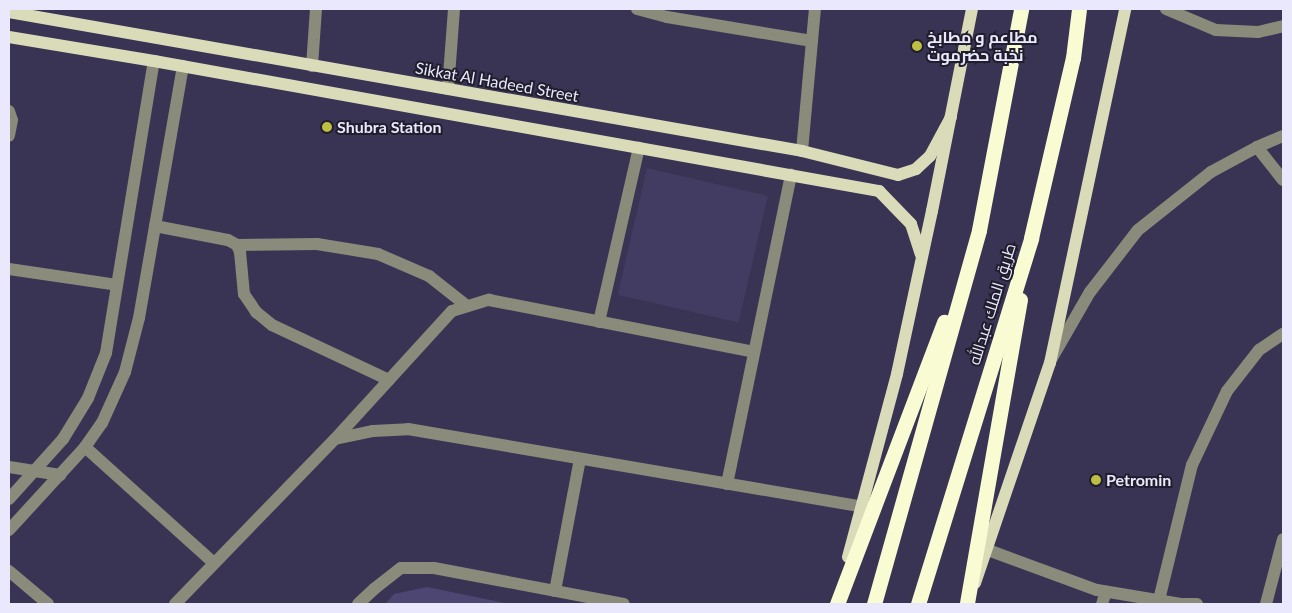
<!DOCTYPE html>
<meta charset="utf-8">
<style>
body{margin:0}
#map{position:relative;width:1292px;height:613px;overflow:hidden;background:#393453;font-family:Lato,Cairo,sans-serif}
div>[style]{position:absolute}
.built>*{inset:0;background:#423c62;transform-origin:0 0}
.green>*{inset:0;background:#4d4572}
.minor>*{height:12px;margin:-6px;padding:0 6px;transform-origin:6px;border-radius:6px;background:#8a8b7a}
.major>*{height:12px;margin:-6px;padding:0 6px;transform-origin:6px;border-radius:6px;background:#dadcb9}
.highway>*{height:15px;margin:-7.5px;padding:0 7.5px;transform-origin:7.5px;border-radius:7.5px;background:#f9fcd2}
.dots>*{width:14px;height:14px;translate:-50% -50%;box-sizing:border-box;border:2px solid #201e2d;border-radius:50%}
span{translate:-50% -50%;white-space:nowrap;text-align:center;line-height:1.15;-webkit-text-stroke:4px #201e2d;paint-order:stroke}
.poi-label{font-size:16px;color:#eae8fc;font-weight:700}
.left{translate:0 -50%;text-align:left}
.street-label{font-size:16px;color:#eae8fc}
.frame{position:absolute;inset:0;border:10px solid #eae8fc;pointer-events:none}
</style>
<div id="map">
<div class="built">
<div style="left:647px;top:168px;width:124px;height:130px;rotate:13deg"></div>
</div>
<div class="green">
<div style="clip-path:polygon(427px 587px,510px 604px,385px 604px,394px 594px)"></div>
</div>
<div class="minor">
<div style="left:637px;top:9px;width:31px;rotate:15deg"></div>
<div style="left:667px;top:17px;width:147px;rotate:9.4deg"></div>
<div style="left:1166px;top:9px;width:54px;rotate:22.8deg"></div>
<div style="left:1216px;top:30px;width:42px;rotate:2.7deg"></div>
<div style="left:1258px;top:32px;width:26px;rotate:-13deg"></div>
<div style="left:312px;top:66px;width:57px;rotate:-86deg"></div>
<div style="left:448px;top:89px;width:80px;rotate:-85.7deg"></div>
<div style="left:9px;top:111px;width:9px;rotate:72deg"></div>
<div style="left:12px;top:120px;width:16px;rotate:101deg"></div>
<div style="left:1257px;top:147px;width:42px;rotate:51.8deg"></div>
<div style="left:802px;top:151px;width:143px;rotate:-84.8deg"></div>
<div style="left:155px;top:226px;width:74px;rotate:10.9deg"></div>
<div style="left:228px;top:240px;width:10px;rotate:29deg"></div>
<div style="left:237px;top:245px;width:8px;rotate:67deg"></div>
<div style="left:240px;top:252px;width:42px;rotate:84.6deg"></div>
<div style="left:244px;top:294px;width:22px;rotate:56deg"></div>
<div style="left:256px;top:312px;width:21px;rotate:39deg"></div>
<div style="left:272px;top:325px;width:129px;rotate:25.2deg"></div>
<div style="left:237px;top:245px;width:80px;rotate:-0.7deg"></div>
<div style="left:317px;top:244px;width:62px;rotate:9.3deg"></div>
<div style="left:378px;top:254px;width:56px;rotate:23.3deg"></div>
<div style="left:429px;top:276px;width:48px;rotate:38.3deg"></div>
<div style="left:9px;top:269px;width:109px;rotate:8.4deg"></div>
<div style="left:599px;top:322px;width:179px;rotate:-77.1deg"></div>
<div style="left:1052px;top:358px;width:76px;rotate:-60.1deg"></div>
<div style="left:1090px;top:292px;width:78px;rotate:-52.3deg"></div>
<div style="left:1138px;top:230px;width:93px;rotate:-38.5deg"></div>
<div style="left:1211px;top:172px;width:52px;rotate:-28.5deg"></div>
<div style="left:1257px;top:147px;width:28px;rotate:-23deg"></div>
<div style="left:335px;top:439px;width:173px;rotate:-47.6deg"></div>
<div style="left:452px;top:311px;width:39px;rotate:-17deg"></div>
<div style="left:489px;top:300px;width:270px;rotate:11.1deg"></div>
<div style="left:85px;top:447px;width:173px;rotate:42deg"></div>
<div style="left:9px;top:467px;width:52px;rotate:8.9deg"></div>
<div style="left:727px;top:484px;width:316px;rotate:-78.3deg"></div>
<div style="left:9px;top:499px;width:81px;rotate:-48deg"></div>
<div style="left:63px;top:439px;width:48px;rotate:-58.6deg"></div>
<div style="left:88px;top:398px;width:48px;rotate:-68.2deg"></div>
<div style="left:106px;top:353px;width:296px;rotate:-80.7deg"></div>
<div style="left:9px;top:530px;width:113px;rotate:-47.5deg"></div>
<div style="left:85px;top:447px;width:29px;rotate:-55deg"></div>
<div style="left:102px;top:423px;width:56px;rotate:-65.7deg"></div>
<div style="left:125px;top:372px;width:56px;rotate:-75.5deg"></div>
<div style="left:139px;top:318px;width:256px;rotate:-80.1deg"></div>
<div style="left:988px;top:550px;width:116px;rotate:20.2deg"></div>
<div style="left:1097px;top:590px;width:85px;rotate:9.5deg"></div>
<div style="left:1181px;top:604px;width:16px"></div>
<div style="left:9px;top:571px;width:51px;rotate:40.2deg"></div>
<div style="left:555px;top:591px;width:134px;rotate:-79.3deg"></div>
<div style="left:1159px;top:600px;width:139px;rotate:-76.3deg"></div>
<div style="left:1192px;top:465px;width:82px;rotate:-64.7deg"></div>
<div style="left:1227px;top:391px;width:52px;rotate:-52deg"></div>
<div style="left:1259px;top:350px;width:29px;rotate:-34deg"></div>
<div style="left:175px;top:604px;width:230px;rotate:-45.9deg"></div>
<div style="left:335px;top:439px;width:39px;rotate:-12deg"></div>
<div style="left:373px;top:431px;width:35px;rotate:-3deg"></div>
<div style="left:408px;top:429px;width:462px;rotate:9.7deg"></div>
<div style="left:358px;top:604px;width:22px;rotate:-43deg"></div>
<div style="left:374px;top:589px;width:34px;rotate:-38deg"></div>
<div style="left:401px;top:568px;width:33px"></div>
<div style="left:434px;top:568px;width:193px;rotate:10.7deg"></div>
<div style="left:1102px;top:604px;width:13px;rotate:-72deg"></div>
<div style="left:1266px;top:604px;width:67px;rotate:-75.3deg"></div>
</div>
<div class="major">
<div style="left:9px;top:12px;width:805px;rotate:9.94deg"></div>
<div style="left:802px;top:151px;width:99px;rotate:14deg"></div>
<div style="left:898px;top:175px;width:19px;rotate:-18deg"></div>
<div style="left:916px;top:169px;width:19px;rotate:-43deg"></div>
<div style="left:930px;top:156px;width:44px;rotate:-61.7deg"></div>
<div style="left:9px;top:37px;width:147px;rotate:9.4deg"></div>
<div style="left:154px;top:61px;width:737px;rotate:10.17deg"></div>
<div style="left:879px;top:191px;width:46px;rotate:45.9deg"></div>
<div style="left:911px;top:224px;width:32px;rotate:72deg"></div>
<div style="left:848px;top:557px;width:189px;rotate:-75deg"></div>
<div style="left:897px;top:374px;width:167px;rotate:-77.9deg"></div>
<div style="left:932px;top:211px;width:206px;rotate:-78.8deg"></div>
<div style="left:975px;top:583px;width:232px;rotate:-71.2deg"></div>
<div style="left:1050px;top:363px;width:362px;rotate:-78deg"></div>
</div>
<div class="highway">
<div style="left:967px;top:603px;width:308px;rotate:-80.1deg"></div>
<div style="left:837px;top:604px;width:302px;rotate:-69.2deg"></div>
<div style="left:874px;top:604px;width:388px;rotate:-74.3deg"></div>
<div style="left:979px;top:230px;width:225px;rotate:-79.2deg"></div>
<div style="left:918px;top:604px;width:383px;rotate:-72.8deg"></div>
<div style="left:1031px;top:238px;width:185px;rotate:-76.9deg"></div>
<div style="left:1073px;top:58px;width:49px;rotate:-83deg"></div>
</div>
<div class="dots">
<div style="left:917px;top:46px;background:#bdbf43"></div>
<div style="left:327px;top:127px;background:#bdbf43"></div>
<div style="left:1096px;top:480px;background:#bdbf43"></div>
</div>
<div class="poi-label">
<span class="left" style="left:927px;top:46px">مطاعم و مطابخ<br>نخبة حضرموت</span>
<span class="left" style="left:337px;top:127px">Shubra Station</span>
<span class="left" style="left:1106px;top:480px">Petromin</span>
</div>
<div class="street-label">
<span style="left:497px;top:82px;rotate:10deg">Sikkat Al Hadeed Street</span>
<span style="left:992px;top:304px;rotate:-73deg">طريق الملك عبدالله</span>
</div>
<div class="frame"></div>
</div>
